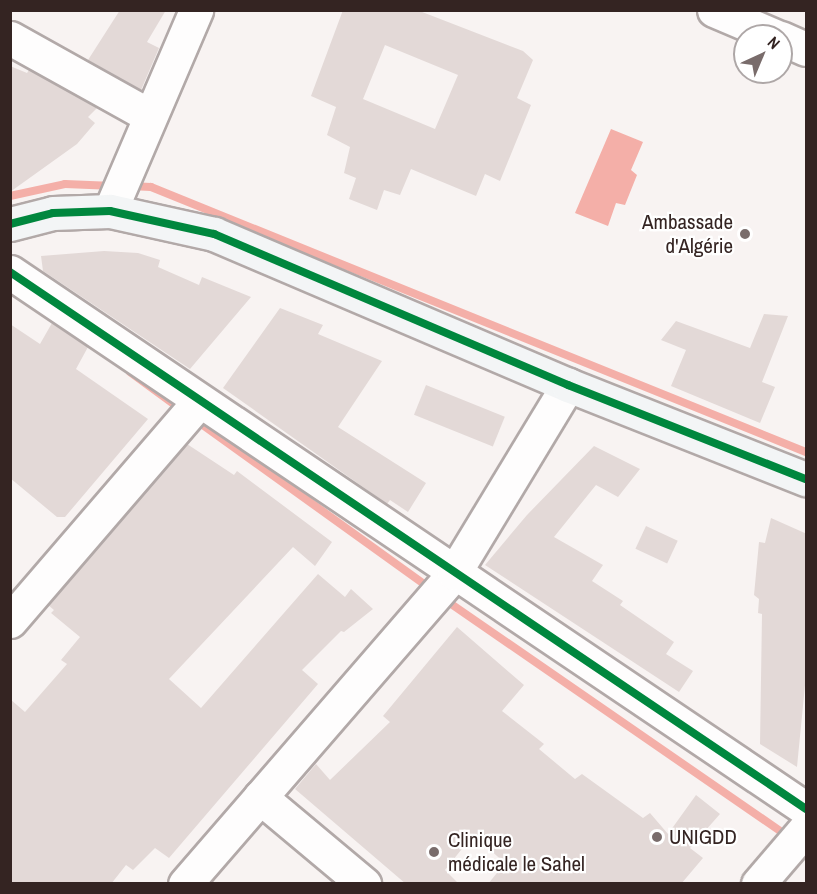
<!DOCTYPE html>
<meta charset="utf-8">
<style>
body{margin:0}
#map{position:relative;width:817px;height:894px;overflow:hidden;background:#f8f3f2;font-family:"Archivo Narrow",sans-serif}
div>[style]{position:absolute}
.water>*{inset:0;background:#f4afa8}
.stream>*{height:8px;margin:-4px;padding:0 4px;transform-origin:4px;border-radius:4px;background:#f4afa8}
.building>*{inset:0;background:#e3d9d7;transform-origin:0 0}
.roads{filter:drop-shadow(2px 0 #b2a9a8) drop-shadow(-2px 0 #b2a9a8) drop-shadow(0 2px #b2a9a8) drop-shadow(0 -2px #b2a9a8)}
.street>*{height:33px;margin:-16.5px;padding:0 16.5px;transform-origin:16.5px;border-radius:16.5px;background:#fefdfd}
.secondary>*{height:33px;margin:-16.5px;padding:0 16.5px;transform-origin:16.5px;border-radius:16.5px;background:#f3f5f6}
.cycleway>*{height:8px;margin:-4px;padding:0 4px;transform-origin:4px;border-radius:4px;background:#00873e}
.dots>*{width:16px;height:16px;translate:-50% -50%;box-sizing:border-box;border:3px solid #fff;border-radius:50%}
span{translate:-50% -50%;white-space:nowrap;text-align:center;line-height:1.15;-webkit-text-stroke:4.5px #fff;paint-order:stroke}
.poi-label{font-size:21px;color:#342422}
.right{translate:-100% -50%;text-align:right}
.left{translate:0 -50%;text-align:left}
.frame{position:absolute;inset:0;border:12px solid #342422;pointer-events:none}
.north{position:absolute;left:733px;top:24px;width:60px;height:60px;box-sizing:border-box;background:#fff;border:2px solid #aea7a7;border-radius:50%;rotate:44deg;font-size:16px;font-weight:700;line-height:24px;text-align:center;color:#342422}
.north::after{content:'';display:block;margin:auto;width:21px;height:27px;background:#796c6b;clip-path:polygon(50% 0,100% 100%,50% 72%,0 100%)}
</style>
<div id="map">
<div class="water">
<div style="clip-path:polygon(611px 129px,643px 142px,631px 170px,637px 175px,625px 205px,616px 203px,608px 226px,575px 213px)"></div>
</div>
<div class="stream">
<div style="left:130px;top:186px;width:21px;rotate:3deg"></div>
<div style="left:151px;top:187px;width:707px;rotate:22.03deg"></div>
<div style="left:10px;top:196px;width:56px;rotate:-12.3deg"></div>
<div style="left:65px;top:184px;width:49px;rotate:2.3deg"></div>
<div style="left:130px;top:372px;width:66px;rotate:36.3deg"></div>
<div style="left:193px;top:418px;width:293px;rotate:35.7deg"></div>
<div style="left:441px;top:597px;width:423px;rotate:34.6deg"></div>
</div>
<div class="building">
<div style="clip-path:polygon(120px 10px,166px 10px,147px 42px,159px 48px,141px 90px,88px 60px)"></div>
<div style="clip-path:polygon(evenodd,343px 10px,417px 10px,523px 51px,533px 60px,517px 98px,531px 105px,500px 181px,485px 174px,476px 196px,411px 169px,400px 195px,384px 190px,377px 210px,349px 199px,356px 178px,344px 173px,350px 147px,327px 135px,336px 107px,311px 96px,343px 10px,385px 45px,458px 75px,435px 129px,363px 99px,385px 45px)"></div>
<div style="clip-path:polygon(10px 66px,27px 73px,29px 70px,97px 108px,88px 117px,95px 123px,77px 144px,10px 192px)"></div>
<div style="clip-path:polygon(104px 251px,138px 253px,160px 260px,158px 267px,199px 285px,202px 277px,251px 297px,190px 369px,43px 271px,41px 256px)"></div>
<div style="clip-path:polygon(280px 308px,323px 325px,318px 334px,382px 361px,338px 427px,426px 483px,408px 512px,390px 500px,387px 504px,223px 388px)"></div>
<div style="clip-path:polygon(764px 314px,788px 316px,762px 382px,775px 387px,760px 423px,671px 386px,686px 350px,661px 340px,676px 321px,750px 348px)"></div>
<div style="clip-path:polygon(52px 323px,88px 347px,76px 369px,148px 419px,65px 517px,57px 517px,10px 478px,10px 324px,40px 344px)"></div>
<div style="left:426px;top:385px;width:85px;height:32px;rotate:22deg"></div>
<div style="clip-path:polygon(187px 444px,234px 475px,237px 471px,332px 542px,315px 566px,293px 547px,169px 679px,201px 708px,318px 574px,345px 597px,351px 589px,373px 609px,344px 632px,341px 631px,302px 670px,318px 684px,169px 858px,155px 848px,133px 870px,126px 865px,111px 884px,10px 884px,10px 699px,25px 712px,67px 664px,61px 660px,80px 637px,51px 613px,54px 610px,48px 605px)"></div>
<div style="clip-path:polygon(594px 446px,640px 469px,618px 497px,596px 485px,554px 537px,603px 565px,592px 581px,623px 601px,620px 605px,674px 642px,666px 654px,693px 671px,679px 692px,485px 565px,527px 515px)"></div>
<div style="clip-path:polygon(771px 518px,807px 534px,807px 665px,797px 767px,760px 744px,762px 614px,758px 613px,759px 599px,754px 595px,759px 542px,765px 543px)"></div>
<div style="left:646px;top:526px;width:35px;height:25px;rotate:25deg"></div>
<div style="clip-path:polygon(457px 627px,524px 685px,502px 711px,544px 744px,539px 749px,575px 779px,582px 774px,643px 818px,650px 813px,668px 834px,696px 795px,720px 814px,690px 848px,703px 858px,681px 884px,488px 884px,505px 863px,473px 835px,445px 870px,459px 884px,406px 884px,295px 789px,316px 764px,330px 780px,390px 722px,383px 716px)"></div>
</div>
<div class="roads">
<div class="street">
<div style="left:714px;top:10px;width:66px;rotate:23.1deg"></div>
<div style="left:10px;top:38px;width:160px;rotate:29.1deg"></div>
<div style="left:781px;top:38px;width:27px;rotate:24deg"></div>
<div style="left:110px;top:211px;width:219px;rotate:-66.8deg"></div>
<div style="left:10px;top:272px;width:960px;rotate:34deg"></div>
<div style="left:10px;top:621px;width:290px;rotate:-49.3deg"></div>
<div style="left:260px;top:797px;width:136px;rotate:39.9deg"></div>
<div style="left:185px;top:884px;width:411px;rotate:-49.1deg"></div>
<div style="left:454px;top:573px;width:220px;rotate:-58.8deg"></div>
<div style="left:758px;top:884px;width:74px;rotate:-49.4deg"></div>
</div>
<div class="secondary">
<div style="left:10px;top:224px;width:44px;rotate:-14.3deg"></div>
<div style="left:53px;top:213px;width:57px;rotate:-2deg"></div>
<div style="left:110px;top:211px;width:107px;rotate:12.5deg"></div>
<div style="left:214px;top:234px;width:385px;rotate:23.1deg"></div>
<div style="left:568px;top:385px;width:256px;rotate:21.6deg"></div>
</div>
</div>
<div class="cycleway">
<div style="left:10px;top:224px;width:44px;rotate:-14.3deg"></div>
<div style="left:53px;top:213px;width:57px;rotate:-2deg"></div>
<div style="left:110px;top:211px;width:107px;rotate:12.5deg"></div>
<div style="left:214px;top:234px;width:385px;rotate:23.1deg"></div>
<div style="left:568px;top:385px;width:256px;rotate:21.6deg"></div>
<div style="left:10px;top:272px;width:960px;rotate:34deg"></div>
</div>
<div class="dots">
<div style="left:745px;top:234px;background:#796c6b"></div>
<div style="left:657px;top:837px;background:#796c6b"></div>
<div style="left:434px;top:852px;background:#796c6b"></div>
</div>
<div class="poi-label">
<span class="right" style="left:733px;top:234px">Ambassade<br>d'Algérie</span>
<span class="left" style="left:669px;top:837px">UNIGDD</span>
<span class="left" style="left:448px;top:852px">Clinique<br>médicale le Sahel</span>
</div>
<div class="frame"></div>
<div class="north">N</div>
</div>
